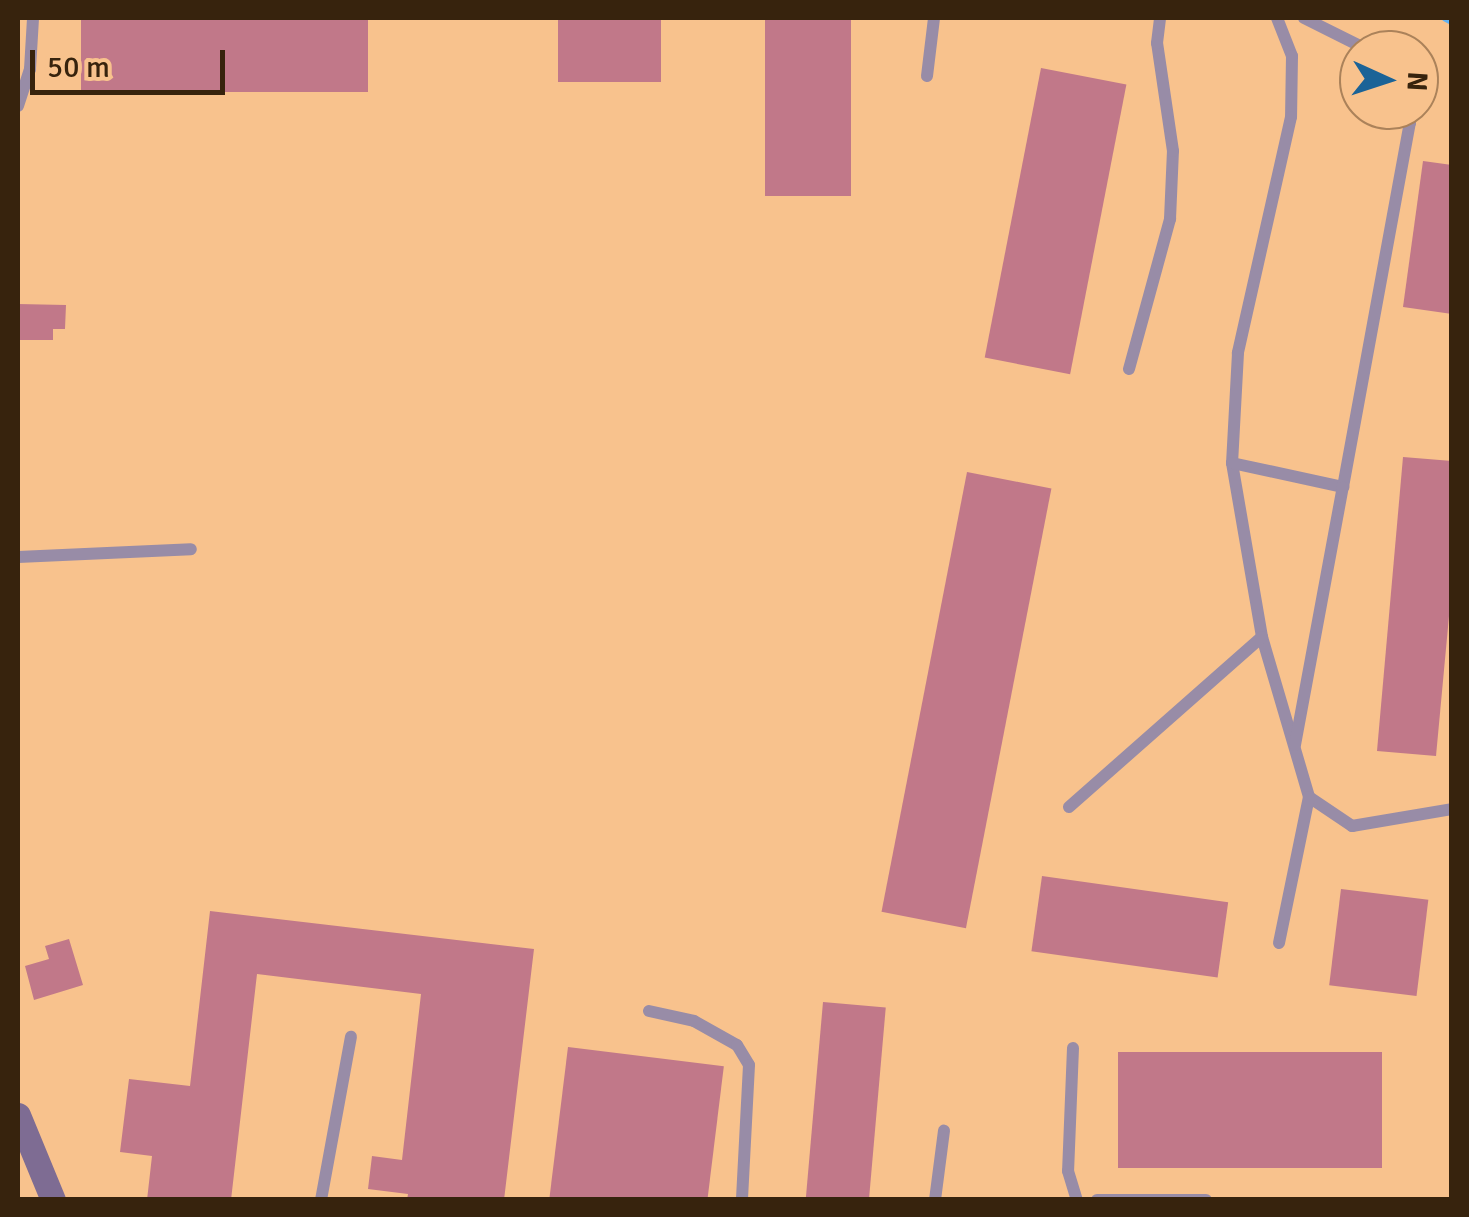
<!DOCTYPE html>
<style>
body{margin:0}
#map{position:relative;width:1469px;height:1217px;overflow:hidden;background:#f8c28d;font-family:Signika,sans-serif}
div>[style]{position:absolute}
.stream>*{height:8px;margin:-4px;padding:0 4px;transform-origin:4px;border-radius:4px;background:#61b2f3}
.building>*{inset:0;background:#c17889;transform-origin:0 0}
.lane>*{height:12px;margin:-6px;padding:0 6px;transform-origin:6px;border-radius:6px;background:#988ca7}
.secondary>*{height:25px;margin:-12.5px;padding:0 12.5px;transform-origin:12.5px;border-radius:12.5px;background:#7e6c93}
span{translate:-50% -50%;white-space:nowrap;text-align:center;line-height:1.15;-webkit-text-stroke:9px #f8c28d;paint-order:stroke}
.frame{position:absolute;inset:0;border:20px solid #37230d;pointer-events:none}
.north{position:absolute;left:1339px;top:30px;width:100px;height:100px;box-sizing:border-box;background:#f8c28d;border:2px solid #ab825a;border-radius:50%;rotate:93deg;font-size:28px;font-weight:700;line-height:40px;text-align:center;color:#37230d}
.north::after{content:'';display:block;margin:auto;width:35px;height:45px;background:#1b6397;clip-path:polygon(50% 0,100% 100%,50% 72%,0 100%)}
.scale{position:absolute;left:30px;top:50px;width:195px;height:45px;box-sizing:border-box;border:5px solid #37230d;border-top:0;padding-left:12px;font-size:30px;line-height:35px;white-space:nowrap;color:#37230d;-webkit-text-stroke:8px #f8c28d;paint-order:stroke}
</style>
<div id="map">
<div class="stream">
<div style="left:1446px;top:18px;width:7px;rotate:27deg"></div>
</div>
<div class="building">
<div style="left:81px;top:18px;width:287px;height:74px"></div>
<div style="left:558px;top:18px;width:103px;height:64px"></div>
<div style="left:765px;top:18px;width:86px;height:178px"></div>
<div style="left:1041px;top:68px;width:87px;height:295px;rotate:11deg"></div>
<div style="clip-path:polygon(1423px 161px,1452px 165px,1452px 314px,1403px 307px)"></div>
<div style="clip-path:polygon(18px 304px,66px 305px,65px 329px,53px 329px,53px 340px,18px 340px)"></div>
<div style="clip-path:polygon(1403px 457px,1452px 461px,1452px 584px,1436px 756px,1377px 751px)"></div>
<div style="left:967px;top:472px;width:86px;height:448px;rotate:11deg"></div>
<div style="left:1042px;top:876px;width:188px;height:76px;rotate:8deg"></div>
<div style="left:1341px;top:889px;width:88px;height:97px;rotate:7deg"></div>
<div style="clip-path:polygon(210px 911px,534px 949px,504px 1200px,407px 1200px,408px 1194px,368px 1189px,372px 1156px,402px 1160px,421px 994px,257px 974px,231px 1200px,147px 1200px,152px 1156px,120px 1152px,129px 1079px,190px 1086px)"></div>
<div style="clip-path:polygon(69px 939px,83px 985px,34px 1000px,25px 966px,49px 959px,45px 946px)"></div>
<div style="left:823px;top:1002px;width:63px;height:199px;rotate:5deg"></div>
<div style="left:568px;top:1047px;width:157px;height:154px;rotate:7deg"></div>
<div style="left:1118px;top:1052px;width:264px;height:116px"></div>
</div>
<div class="lane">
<div style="left:1277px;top:18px;width:41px;rotate:68.5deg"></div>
<div style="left:1292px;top:56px;width:61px;rotate:90.9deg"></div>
<div style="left:1291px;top:117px;width:242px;rotate:102.7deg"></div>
<div style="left:1238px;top:353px;width:110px;rotate:93.1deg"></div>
<div style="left:1232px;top:463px;width:177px;rotate:80.2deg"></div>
<div style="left:1262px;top:637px;width:167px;rotate:73.6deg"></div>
<div style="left:1309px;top:797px;width:52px;rotate:34deg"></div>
<div style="left:1352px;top:826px;width:101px;rotate:-9.6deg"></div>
<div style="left:1304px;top:18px;width:72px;rotate:26.6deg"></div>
<div style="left:927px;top:76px;width:58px;rotate:-83.1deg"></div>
<div style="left:18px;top:106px;width:39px;rotate:-72deg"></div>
<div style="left:30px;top:69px;width:51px;rotate:-86.6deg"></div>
<div style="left:1129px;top:369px;width:156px;rotate:-74.7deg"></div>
<div style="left:1170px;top:219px;width:68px;rotate:-87.5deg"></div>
<div style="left:1173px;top:151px;width:109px;rotate:-98.4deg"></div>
<div style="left:1157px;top:43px;width:25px;rotate:-83deg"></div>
<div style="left:1232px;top:463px;width:114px;rotate:12.2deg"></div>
<div style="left:1343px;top:487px;width:370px;rotate:-79.6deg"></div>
<div style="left:1410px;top:123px;width:14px;rotate:-107deg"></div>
<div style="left:18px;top:557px;width:173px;rotate:-2.6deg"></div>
<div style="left:1295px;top:745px;width:262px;rotate:-79.5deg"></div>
<div style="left:1069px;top:807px;width:257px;rotate:-41.4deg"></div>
<div style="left:1279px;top:943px;width:149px;rotate:-78.4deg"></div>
<div style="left:649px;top:1011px;width:46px;rotate:12.5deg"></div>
<div style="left:694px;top:1021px;width:49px;rotate:29.2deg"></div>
<div style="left:737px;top:1045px;width:23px;rotate:59deg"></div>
<div style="left:749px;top:1065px;width:135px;rotate:93deg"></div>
<div style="left:1073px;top:1048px;width:123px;rotate:92.3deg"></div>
<div style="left:1068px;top:1171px;width:30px;rotate:73deg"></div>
<div style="left:321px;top:1200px;width:166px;rotate:-79.6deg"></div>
<div style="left:935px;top:1200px;width:70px;rotate:-82.6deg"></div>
<div style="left:1097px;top:1200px;width:109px"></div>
</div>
<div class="secondary">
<div style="left:18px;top:1115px;width:92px;rotate:67.6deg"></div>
</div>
<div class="frame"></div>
<div class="north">N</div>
<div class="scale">50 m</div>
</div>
